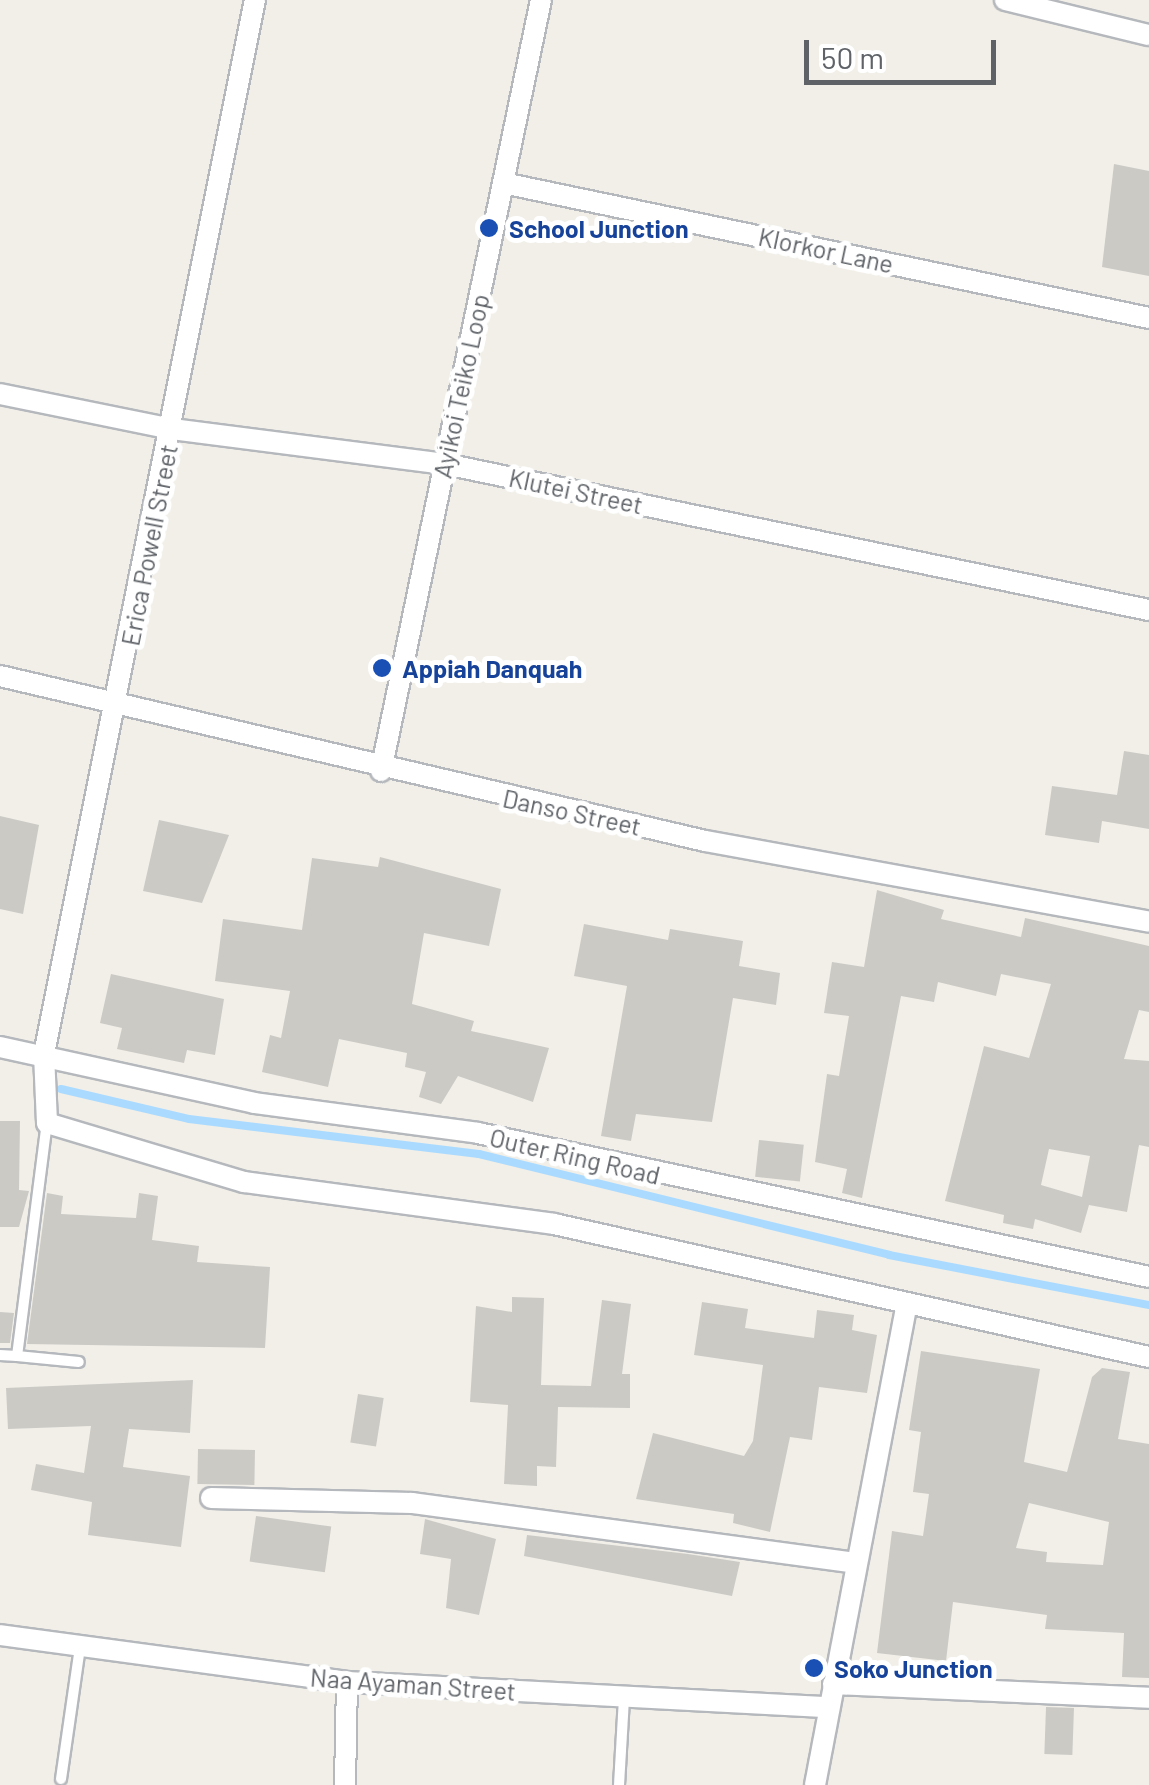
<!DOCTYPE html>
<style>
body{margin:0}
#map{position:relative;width:1149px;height:1785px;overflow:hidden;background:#f1efe8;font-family:Barlow,sans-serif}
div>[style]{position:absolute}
.stream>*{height:8px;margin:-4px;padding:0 4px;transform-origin:4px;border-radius:4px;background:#aadaff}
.building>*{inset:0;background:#cccac5;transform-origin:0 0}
.roads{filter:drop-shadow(2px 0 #b5b8bc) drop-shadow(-2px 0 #b5b8bc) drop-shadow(0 2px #b5b8bc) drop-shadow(0 -2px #b5b8bc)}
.service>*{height:10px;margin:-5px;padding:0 5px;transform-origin:5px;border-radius:5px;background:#fff}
.minor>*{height:20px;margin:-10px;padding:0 10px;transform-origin:10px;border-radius:10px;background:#fff}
.dots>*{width:28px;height:28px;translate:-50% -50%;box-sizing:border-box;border:5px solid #fff;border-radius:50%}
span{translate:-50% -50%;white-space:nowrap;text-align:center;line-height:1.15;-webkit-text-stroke:10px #fff;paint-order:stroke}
.transit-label{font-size:25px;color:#164399;font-weight:700}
.left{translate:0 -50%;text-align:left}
.street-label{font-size:25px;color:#5f6368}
.scale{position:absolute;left:804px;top:40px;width:192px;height:45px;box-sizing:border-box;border:5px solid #5f6368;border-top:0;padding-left:12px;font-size:30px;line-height:35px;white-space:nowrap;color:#5f6368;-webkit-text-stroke:8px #fff;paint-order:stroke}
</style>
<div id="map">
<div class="stream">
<div style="left:61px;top:1089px;width:131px;rotate:13.2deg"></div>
<div style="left:189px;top:1119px;width:292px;rotate:6.9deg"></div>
<div style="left:479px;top:1154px;width:422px;rotate:13.8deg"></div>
<div style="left:889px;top:1255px;width:265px;rotate:10.9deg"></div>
</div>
<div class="building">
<div style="clip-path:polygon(1114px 164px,1149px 171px,1149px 276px,1102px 267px)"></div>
<div style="clip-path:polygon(1124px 751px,1149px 755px,1149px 829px,1102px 821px,1099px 843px,1045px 835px,1052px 786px,1117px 795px)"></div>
<div style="clip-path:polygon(0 816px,39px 825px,23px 914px,0 909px)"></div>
<div style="clip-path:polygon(159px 820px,229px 835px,202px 903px,143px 891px)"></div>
<div style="clip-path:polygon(380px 857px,501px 889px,489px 946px,424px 933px,412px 1004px,474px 1021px,471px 1031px,549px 1048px,533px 1102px,458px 1076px,441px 1104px,419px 1097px,426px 1072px,405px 1067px,407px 1053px,339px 1039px,328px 1087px,262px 1072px,270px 1035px,281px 1038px,290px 991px,215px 981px,223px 919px,302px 930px,312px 858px,378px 867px)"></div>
<div style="clip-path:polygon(evenodd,877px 890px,944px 910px,941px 919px,1021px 937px,1025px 918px,1149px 946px,1149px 1012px,1139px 1010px,1124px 1059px,1149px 1061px,1149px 1147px,1139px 1145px,1127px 1212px,1089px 1205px,1081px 1233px,1035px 1219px,1033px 1229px,1003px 1223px,1004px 1215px,945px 1201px,984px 1046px,1029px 1058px,1051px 984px,1001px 974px,996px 996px,938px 982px,934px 1002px,901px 996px,862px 1198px,842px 1193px,847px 1169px,815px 1162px,827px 1074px,839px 1076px,849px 1016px,824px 1013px,832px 962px,864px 967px,877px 890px,1049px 1149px,1090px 1156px,1082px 1197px,1041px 1185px,1049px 1149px)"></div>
<div style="clip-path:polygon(584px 924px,668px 940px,670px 929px,743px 941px,739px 966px,780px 973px,776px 1005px,733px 998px,712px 1122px,636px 1114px,631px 1141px,601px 1136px,627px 986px,574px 976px)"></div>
<div style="clip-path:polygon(111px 974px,224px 999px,215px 1055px,187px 1050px,184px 1063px,117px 1049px,122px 1028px,100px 1023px)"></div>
<div style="clip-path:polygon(0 1121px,20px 1121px,19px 1190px,29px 1191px,19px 1227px,0 1227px)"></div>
<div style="left:759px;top:1140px;width:45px;height:37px;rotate:6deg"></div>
<div style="clip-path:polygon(47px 1193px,63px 1196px,61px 1214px,136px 1218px,139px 1193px,158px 1196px,152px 1240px,199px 1246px,197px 1262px,270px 1267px,265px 1348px,27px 1344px)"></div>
<div style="clip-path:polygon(512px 1297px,544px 1298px,541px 1385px,591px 1386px,602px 1300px,631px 1304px,622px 1374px,630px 1374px,630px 1408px,558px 1407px,556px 1467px,537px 1466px,537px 1486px,504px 1484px,508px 1405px,470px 1402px,476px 1306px,512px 1312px)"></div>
<div style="clip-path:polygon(702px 1302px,748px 1309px,745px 1328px,814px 1338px,817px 1310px,854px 1315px,852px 1330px,877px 1335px,867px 1393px,819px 1387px,812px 1440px,790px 1437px,770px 1532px,733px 1523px,734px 1514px,636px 1499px,653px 1433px,744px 1456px,753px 1441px,763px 1365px,694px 1355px)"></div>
<div style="clip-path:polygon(0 1312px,14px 1313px,10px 1343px,0 1343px)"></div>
<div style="clip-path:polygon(evenodd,921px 1351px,1040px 1369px,1024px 1462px,1067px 1472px,1092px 1377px,1102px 1368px,1130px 1372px,1118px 1439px,1149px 1444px,1149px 1678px,1122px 1677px,1124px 1633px,1045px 1629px,1047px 1615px,953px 1602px,946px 1661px,877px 1653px,892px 1531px,923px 1536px,929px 1494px,913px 1492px,921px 1432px,909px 1430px,921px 1351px,1029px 1503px,1109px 1522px,1103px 1565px,1046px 1562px,1047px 1552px,1016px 1548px,1029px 1503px)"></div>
<div style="clip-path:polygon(193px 1380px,190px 1433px,129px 1429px,123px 1467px,190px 1476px,181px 1547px,88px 1535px,92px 1502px,31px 1490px,36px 1464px,84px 1473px,91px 1426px,8px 1429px,6px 1388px)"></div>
<div style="left:358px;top:1394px;width:26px;height:49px;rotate:9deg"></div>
<div style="left:198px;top:1449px;width:57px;height:35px;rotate:1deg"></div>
<div style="left:256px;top:1516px;width:76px;height:46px;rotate:8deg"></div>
<div style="clip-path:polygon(425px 1519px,496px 1539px,479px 1615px,446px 1608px,451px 1559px,420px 1554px)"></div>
<div style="clip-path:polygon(527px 1535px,688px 1554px,740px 1562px,732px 1596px,524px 1556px)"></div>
<div style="left:1046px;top:1707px;width:28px;height:47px;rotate:2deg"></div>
</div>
<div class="roads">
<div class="service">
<div style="left:0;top:1355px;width:17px;rotate:3deg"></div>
<div style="left:17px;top:1356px;width:235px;rotate:-82.7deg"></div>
<div style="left:17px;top:1356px;width:62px;rotate:5.5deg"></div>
<div style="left:61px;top:1779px;width:133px;rotate:-81.8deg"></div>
<div style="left:619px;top:1785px;width:88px;rotate:-86.7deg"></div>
</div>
<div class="minor">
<div style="left:255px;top:0;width:1075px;rotate:101.32deg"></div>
<div style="left:44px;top:1054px;width:69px;rotate:87.5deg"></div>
<div style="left:47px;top:1123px;width:206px;rotate:16.7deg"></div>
<div style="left:244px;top:1182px;width:313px;rotate:7.7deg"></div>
<div style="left:554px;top:1224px;width:610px;rotate:12.6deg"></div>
<div style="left:1005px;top:0;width:148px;rotate:13.7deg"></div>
<div style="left:503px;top:183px;width:660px;rotate:11.8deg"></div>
<div style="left:0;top:394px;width:176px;rotate:11.5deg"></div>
<div style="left:172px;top:429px;width:275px;rotate:7.3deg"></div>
<div style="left:445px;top:464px;width:719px;rotate:11.72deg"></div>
<div style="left:0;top:676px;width:724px;rotate:13.17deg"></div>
<div style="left:705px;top:841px;width:451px;rotate:10.3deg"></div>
<div style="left:381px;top:771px;width:787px;rotate:-78.28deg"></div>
<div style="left:0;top:1047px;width:260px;rotate:12.4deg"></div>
<div style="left:254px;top:1103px;width:226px;rotate:7.6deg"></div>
<div style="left:478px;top:1133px;width:686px;rotate:12.11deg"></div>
<div style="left:211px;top:1498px;width:201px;rotate:1.4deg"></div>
<div style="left:412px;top:1503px;width:443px;rotate:7.7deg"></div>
<div style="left:0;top:1635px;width:350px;rotate:7.7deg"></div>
<div style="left:347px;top:1682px;width:482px;rotate:3deg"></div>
<div style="left:833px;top:1684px;width:316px;rotate:2.5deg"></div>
<div style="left:345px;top:1785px;width:103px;rotate:-88.9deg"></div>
<div style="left:815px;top:1785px;width:490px;rotate:-79.2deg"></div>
</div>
</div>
<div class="dots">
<div style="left:489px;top:228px;background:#1a4fb4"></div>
<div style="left:382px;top:668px;background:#1a4fb4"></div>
<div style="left:814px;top:1668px;background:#1a4fb4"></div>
</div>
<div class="transit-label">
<span class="left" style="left:509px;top:228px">School Junction</span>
<span class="left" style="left:402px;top:668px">Appiah Danquah</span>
<span class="left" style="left:834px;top:1668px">Soko Junction</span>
</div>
<div class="street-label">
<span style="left:826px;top:250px;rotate:12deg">Klorkor Lane</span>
<span style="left:461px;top:386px;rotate:-78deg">Ayikoi Teiko Loop</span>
<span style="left:576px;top:491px;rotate:12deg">Klutei Street</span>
<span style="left:149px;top:545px;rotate:-79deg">Erica Powell Street</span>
<span style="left:572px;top:812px;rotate:12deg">Danso Street</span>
<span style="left:575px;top:1156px;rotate:13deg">Outer Ring Road</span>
<span style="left:413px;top:1684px;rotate:4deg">Naa Ayaman Street</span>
</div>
<div class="scale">50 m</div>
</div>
